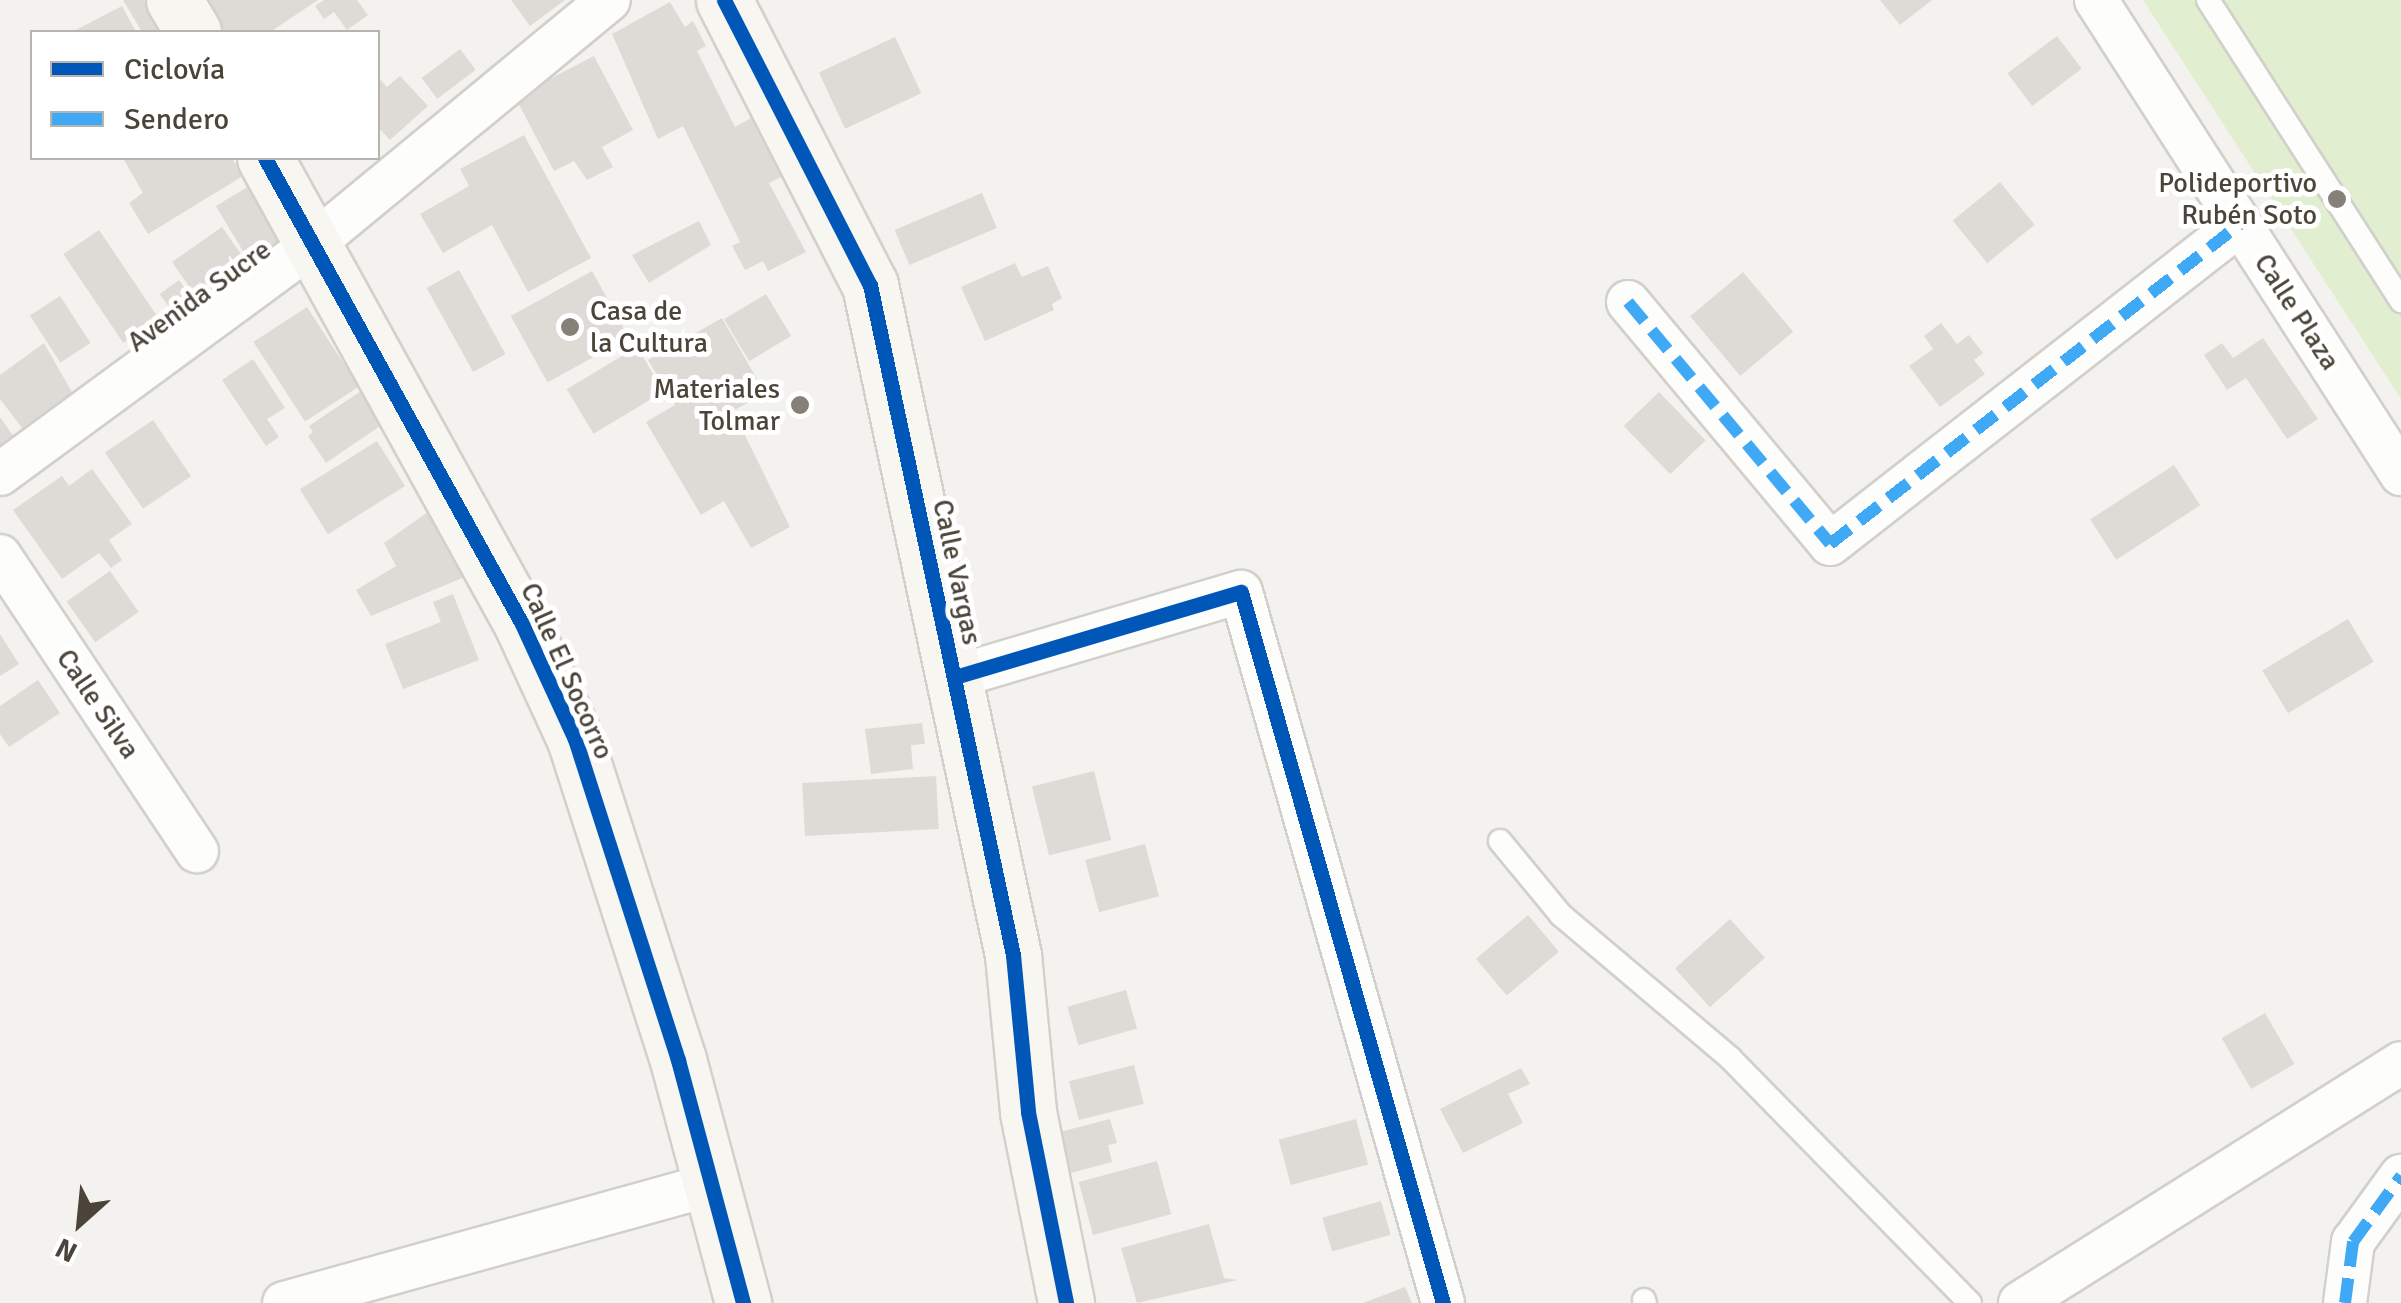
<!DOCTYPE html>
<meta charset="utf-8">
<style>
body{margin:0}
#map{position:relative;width:2401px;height:1303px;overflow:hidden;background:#f4f2ee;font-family:Signika,sans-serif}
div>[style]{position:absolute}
.green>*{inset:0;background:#e1eecf}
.building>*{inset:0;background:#dedbd6;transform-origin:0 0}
.roads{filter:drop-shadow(2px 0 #d2d0cb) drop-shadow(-2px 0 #d2d0cb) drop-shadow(0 2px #d2d0cb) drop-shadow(0 -2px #d2d0cb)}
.lane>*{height:22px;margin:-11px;padding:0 11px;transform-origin:11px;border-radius:11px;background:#fdfdfc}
.street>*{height:42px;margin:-21px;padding:0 21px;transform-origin:21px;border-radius:21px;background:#fdfdfc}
.secondary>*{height:55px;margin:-27.5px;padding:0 27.5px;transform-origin:27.5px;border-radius:27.5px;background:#f7f6f1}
.quiet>*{height:12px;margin-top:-6px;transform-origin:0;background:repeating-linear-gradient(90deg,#3fa9f5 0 25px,transparent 0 37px)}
.cycleway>*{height:15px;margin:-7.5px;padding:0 7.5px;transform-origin:7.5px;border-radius:7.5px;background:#0057b8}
.dots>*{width:28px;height:28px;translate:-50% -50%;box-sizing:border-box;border:5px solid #fff;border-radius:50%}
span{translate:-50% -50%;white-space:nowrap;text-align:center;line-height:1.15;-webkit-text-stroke:10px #fff;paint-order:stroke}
.poi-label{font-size:28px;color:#4b4439}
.right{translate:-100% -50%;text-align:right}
.left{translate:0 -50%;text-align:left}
.street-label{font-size:28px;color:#4b4439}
.legend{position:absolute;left:30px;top:30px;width:350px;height:130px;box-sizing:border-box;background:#fff;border:2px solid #b7b4b0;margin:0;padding:12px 18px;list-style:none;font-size:30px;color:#4b4439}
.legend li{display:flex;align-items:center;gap:20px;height:50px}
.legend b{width:50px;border:2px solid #b7b4b0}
.north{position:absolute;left:30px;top:1173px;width:100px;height:100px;-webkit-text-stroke:8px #fff;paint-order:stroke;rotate:207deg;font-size:28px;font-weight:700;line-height:40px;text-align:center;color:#4b4439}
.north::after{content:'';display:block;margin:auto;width:35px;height:45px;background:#4b4439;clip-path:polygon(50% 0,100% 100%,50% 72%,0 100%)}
</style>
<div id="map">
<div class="green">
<div style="clip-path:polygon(2143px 0,2401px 0,2401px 399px)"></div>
</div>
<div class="building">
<div style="clip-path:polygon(123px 0,144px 0,164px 32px,142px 32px)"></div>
<div style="clip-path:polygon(201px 0,318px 0,270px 32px,220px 32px)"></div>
<div style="clip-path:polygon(324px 0,357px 0,368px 15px,347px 30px,334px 12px,324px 19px,315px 6px)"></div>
<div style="clip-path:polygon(511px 0,565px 0,530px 26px)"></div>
<div style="clip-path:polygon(1880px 0,1932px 0,1900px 25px)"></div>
<div style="clip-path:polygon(670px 2px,685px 27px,693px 21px,706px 46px,697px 51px,735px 127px,751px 118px,781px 177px,769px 183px,806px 252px,768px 271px,763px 261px,745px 270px,732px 246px,740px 242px,683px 126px,658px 139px,612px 34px)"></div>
<div style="clip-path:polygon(122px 6px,136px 32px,72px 32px)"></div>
<div style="left:2057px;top:36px;width:41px;height:62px;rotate:53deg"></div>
<div style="left:895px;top:37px;width:62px;height:84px;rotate:65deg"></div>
<div style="left:460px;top:49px;width:26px;height:48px;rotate:53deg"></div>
<div style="clip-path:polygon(594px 56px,633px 130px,602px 147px,613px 167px,587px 180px,574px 161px,554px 171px,515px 97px)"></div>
<div style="clip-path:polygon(400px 76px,428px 106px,390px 140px,378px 127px,378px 77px,387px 87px)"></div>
<div style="clip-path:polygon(524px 135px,591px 258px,528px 292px,492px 225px,443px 253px,420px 214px,469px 186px,460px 169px)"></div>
<div style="clip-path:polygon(123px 158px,232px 158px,243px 176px,148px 234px,129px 203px,143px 193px)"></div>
<div style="left:2000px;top:182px;width:55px;height:61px;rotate:51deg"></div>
<div style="left:251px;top:185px;width:68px;height:41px;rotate:59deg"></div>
<div style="left:982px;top:193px;width:38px;height:95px;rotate:67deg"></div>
<div style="clip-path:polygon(699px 221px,711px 245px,649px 283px,632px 255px)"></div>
<div style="left:222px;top:227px;width:49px;height:61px;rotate:55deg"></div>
<div style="left:99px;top:230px;width:107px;height:43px;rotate:56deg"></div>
<div style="clip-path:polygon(1015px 263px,1022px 277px,1048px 266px,1062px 298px,1052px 304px,1054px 310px,985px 341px,961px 287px)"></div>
<div style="left:459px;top:270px;width:96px;height:37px;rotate:61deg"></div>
<div style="left:592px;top:271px;width:76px;height:93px;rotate:61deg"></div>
<div style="left:1743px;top:272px;width:78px;height:69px;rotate:50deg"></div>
<div style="left:179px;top:280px;width:31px;height:24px;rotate:54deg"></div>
<div style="left:766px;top:294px;width:49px;height:49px;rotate:59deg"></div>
<div style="left:60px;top:296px;width:56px;height:36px;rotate:57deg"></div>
<div style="left:307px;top:307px;width:95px;height:64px;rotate:57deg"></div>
<div style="clip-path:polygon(722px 318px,765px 393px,733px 411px,790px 527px,751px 548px,724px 501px,701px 515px,646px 422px,675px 405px,648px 360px)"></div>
<div style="clip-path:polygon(1941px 323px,1957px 344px,1969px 335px,1983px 353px,1974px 360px,1985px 374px,1940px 407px,1909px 366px,1933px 349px,1924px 336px)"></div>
<div style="clip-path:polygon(2263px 338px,2318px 419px,2287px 439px,2246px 378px,2227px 390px,2204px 355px,2222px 343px,2233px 358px)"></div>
<div style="clip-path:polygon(44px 343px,74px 396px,25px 432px,0 399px,0 375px)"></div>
<div style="left:637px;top:347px;width:52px;height:82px;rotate:59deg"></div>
<div style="clip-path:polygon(253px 359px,285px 408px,267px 419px,279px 437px,266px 446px,222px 380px)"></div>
<div style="clip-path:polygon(361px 391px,383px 424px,326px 463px,308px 436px,313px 432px,309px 426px)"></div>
<div style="left:1659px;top:392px;width:67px;height:49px;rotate:46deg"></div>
<div style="clip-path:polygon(0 417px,14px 437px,0 446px)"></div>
<div style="left:153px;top:420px;width:68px;height:58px;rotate:56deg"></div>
<div style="left:377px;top:441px;width:53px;height:91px;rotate:58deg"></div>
<div style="left:2174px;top:465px;width:48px;height:100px;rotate:57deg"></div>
<div style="clip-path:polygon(92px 469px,132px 524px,109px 540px,122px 560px,111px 568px,99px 553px,62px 579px,13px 510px,62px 476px,69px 486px)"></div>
<div style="clip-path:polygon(432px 509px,448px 534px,441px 538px,467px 576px,371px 616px,356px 590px,396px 566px,384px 543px)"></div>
<div style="left:110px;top:571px;width:50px;height:53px;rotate:55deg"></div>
<div style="clip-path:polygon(453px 594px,479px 660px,403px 689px,385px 644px,441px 622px,433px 602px)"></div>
<div style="left:2348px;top:619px;width:50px;height:100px;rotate:59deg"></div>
<div style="clip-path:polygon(0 634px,19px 664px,0 676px)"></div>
<div style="clip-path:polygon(38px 680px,60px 713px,9px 747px,0 734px,0 706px)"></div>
<div style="clip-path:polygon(922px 723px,925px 744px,911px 745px,913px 769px,871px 774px,865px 729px)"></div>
<div style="left:1094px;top:771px;width:71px;height:64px;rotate:76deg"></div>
<div style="left:936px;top:776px;width:53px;height:134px;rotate:87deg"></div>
<div style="left:1145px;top:844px;width:54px;height:62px;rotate:75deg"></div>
<div style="left:1528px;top:915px;width:48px;height:68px;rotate:50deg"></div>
<div style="left:1730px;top:919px;width:52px;height:74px;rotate:48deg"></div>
<div style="left:1126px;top:990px;width:40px;height:61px;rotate:74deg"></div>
<div style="left:2265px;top:1013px;width:59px;height:50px;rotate:60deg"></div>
<div style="left:1134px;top:1065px;width:40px;height:67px;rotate:76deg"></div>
<div style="clip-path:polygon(1521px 1068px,1530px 1084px,1508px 1094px,1523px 1123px,1463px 1153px,1440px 1109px)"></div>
<div style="clip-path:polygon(1110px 1119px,1117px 1143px,1108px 1145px,1112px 1162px,1067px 1174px,1056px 1133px)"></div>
<div style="left:1356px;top:1119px;width:47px;height:80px;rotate:75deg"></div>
<div style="left:1157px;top:1161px;width:55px;height:81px;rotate:75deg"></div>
<div style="left:1381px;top:1201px;width:35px;height:61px;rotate:74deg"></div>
<div style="clip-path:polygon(1209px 1224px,1224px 1278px,1238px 1280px,1137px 1303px,1121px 1248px)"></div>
<div style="clip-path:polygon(1405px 1287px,1412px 1303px,1363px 1303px)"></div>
</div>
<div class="roads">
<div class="lane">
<div style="left:2208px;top:0;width:358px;rotate:57.3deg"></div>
<div style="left:1500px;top:841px;width:96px;rotate:50.5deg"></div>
<div style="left:1561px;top:915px;width:221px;rotate:40.2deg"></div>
<div style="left:1730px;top:1058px;width:343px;rotate:45.6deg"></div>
<div style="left:1644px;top:1300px;width:3px;rotate:72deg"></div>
</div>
<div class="street">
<div style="left:2096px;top:0;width:564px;rotate:57.24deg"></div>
<div style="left:1628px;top:302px;width:315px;rotate:50.1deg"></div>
<div style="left:1830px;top:544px;width:520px;rotate:-37.97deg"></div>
<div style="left:0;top:474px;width:390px;rotate:-36.3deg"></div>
<div style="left:314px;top:243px;width:382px;rotate:-39.5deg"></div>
<div style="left:0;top:556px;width:355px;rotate:56.3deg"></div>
<div style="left:955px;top:677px;width:298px;rotate:-16.6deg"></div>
<div style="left:1241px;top:592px;width:739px;rotate:74.14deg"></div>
<div style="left:284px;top:1303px;width:444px;rotate:-15.5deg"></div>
<div style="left:2020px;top:1303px;width:450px;rotate:-32.2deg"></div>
<div style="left:2345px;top:1303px;width:62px;rotate:-82.5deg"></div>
<div style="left:2353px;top:1242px;width:82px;rotate:-54deg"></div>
</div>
<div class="secondary">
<div style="left:174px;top:0;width:37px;rotate:59deg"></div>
<div style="left:724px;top:0;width:320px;rotate:62.9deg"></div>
<div style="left:870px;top:285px;width:685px;rotate:77.95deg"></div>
<div style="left:1013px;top:955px;width:158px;rotate:84.5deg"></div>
<div style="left:1028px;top:1112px;width:195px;rotate:78.7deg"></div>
<div style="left:265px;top:158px;width:532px;rotate:61.12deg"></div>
<div style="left:522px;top:624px;width:127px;rotate:65.3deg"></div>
<div style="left:575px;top:739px;width:337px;rotate:72.2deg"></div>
<div style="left:678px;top:1060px;width:252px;rotate:75deg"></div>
</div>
</div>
<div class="quiet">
<div style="left:1628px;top:302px;width:315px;rotate:50.1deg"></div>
<div style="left:1830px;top:544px;width:520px;rotate:-37.97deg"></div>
<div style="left:2345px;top:1303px;width:62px;rotate:-82.5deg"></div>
<div style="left:2353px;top:1242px;width:82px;rotate:-54deg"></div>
</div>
<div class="cycleway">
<div style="left:724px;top:0;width:320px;rotate:62.9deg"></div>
<div style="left:870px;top:285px;width:685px;rotate:77.95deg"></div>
<div style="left:1013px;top:955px;width:158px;rotate:84.5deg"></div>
<div style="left:1028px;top:1112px;width:195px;rotate:78.7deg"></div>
<div style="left:265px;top:158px;width:532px;rotate:61.12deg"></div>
<div style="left:522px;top:624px;width:127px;rotate:65.3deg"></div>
<div style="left:575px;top:739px;width:337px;rotate:72.2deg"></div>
<div style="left:678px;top:1060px;width:252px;rotate:75deg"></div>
<div style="left:955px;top:677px;width:298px;rotate:-16.6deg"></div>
<div style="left:1241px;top:592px;width:739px;rotate:74.14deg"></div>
</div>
<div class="dots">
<div style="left:2337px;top:199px;background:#868178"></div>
<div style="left:570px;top:327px;background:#868178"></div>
<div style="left:800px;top:405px;background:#868178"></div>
</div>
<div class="poi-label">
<span class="right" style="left:2317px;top:199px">Polideportivo<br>Rubén Soto</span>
<span class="left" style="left:590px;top:327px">Casa de<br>la Cultura</span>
<span class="right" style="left:780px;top:405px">Materiales<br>Tolmar</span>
</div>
<div class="street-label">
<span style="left:199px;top:296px;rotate:-36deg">Avenida Sucre</span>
<span style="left:2297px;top:312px;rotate:57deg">Calle Plaza</span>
<span style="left:957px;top:572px;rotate:78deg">Calle Vargas</span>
<span style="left:567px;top:671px;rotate:66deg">Calle El Socorro</span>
<span style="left:98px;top:704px;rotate:56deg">Calle Silva</span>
</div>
<ul class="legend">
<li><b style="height:12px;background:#0057b8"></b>Ciclovía</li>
<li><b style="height:12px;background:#3fa9f5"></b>Sendero</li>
</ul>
<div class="north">N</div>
</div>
